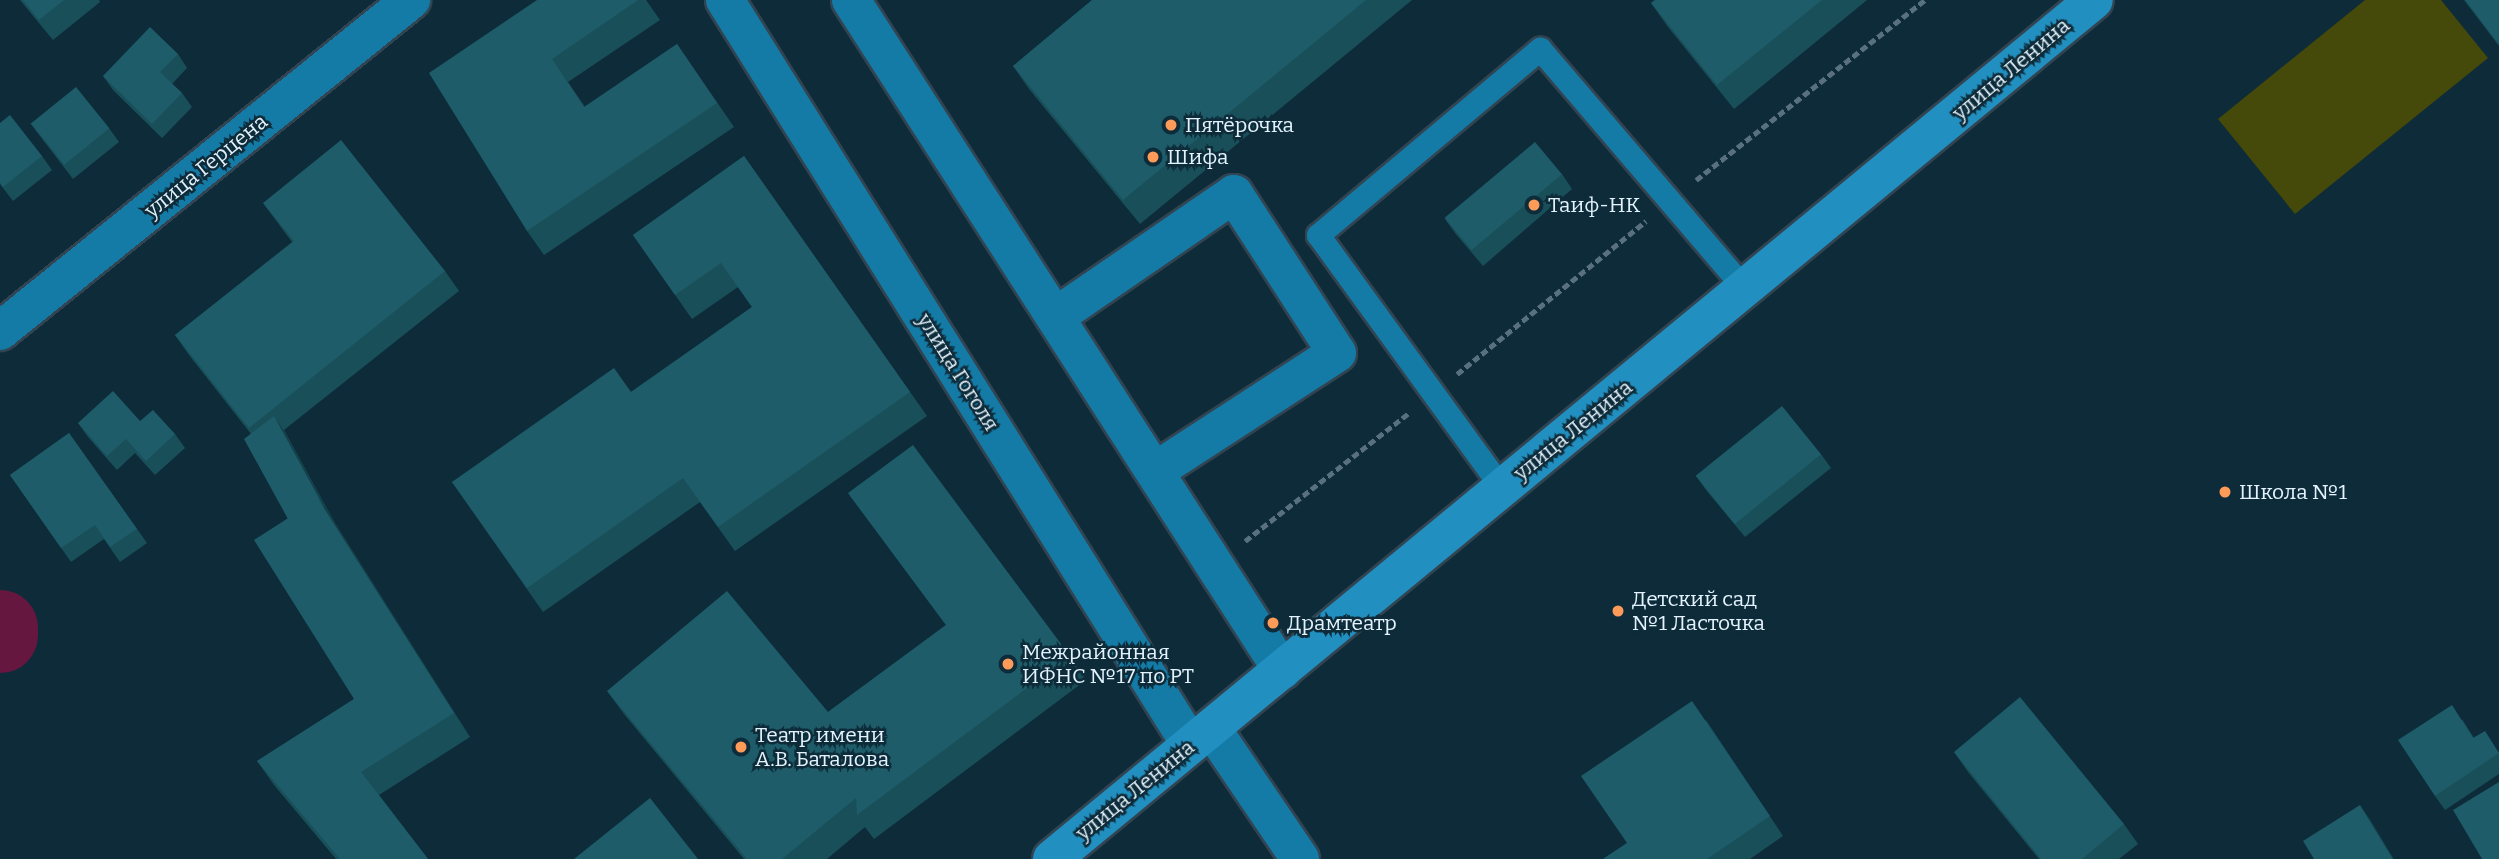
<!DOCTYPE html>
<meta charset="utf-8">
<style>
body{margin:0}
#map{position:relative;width:2499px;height:859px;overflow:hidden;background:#0e2b39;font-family:Bitter,serif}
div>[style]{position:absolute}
.green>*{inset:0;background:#454909}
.river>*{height:75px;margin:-37.5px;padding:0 37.5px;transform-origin:37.5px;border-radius:37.5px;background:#661740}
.path>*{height:4.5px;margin-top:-2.25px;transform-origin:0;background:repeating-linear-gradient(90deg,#59717e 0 7px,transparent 0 10.5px)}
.roads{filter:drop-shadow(2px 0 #324451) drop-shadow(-2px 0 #324451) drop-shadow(0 2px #324451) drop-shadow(0 -2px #324451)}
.service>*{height:23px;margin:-11.5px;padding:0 11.5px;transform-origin:11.5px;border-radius:11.5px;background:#147ba7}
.minor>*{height:38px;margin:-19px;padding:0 19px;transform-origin:19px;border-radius:19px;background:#147ba7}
.primary>*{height:38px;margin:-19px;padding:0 19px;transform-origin:19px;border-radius:19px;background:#218fc0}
.wall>*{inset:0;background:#194f59}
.shaded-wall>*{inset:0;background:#144049}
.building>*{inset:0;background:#1d5c68;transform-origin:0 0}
.dots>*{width:19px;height:19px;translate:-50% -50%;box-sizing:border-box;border:4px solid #0e2b39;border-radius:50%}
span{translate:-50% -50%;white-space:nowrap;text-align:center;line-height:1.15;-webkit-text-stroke:5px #0e2b39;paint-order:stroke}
.street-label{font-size:21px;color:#e3f3fd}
.poi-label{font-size:21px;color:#e3f3fd}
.left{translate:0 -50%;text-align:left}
</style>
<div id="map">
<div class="green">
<div style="clip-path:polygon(2365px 0,2441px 0,2488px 58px,2295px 214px,2218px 119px)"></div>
</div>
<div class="river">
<div style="left:0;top:627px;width:8px;rotate:90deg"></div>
</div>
<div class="path">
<div style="left:1696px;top:180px;width:291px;rotate:-38.2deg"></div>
<div style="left:1457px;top:374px;width:243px;rotate:-39deg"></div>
<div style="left:1245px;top:541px;width:208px;rotate:-38deg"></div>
</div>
<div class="roads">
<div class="service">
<div style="left:1502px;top:488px;width:313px;rotate:-126deg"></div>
<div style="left:1318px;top:235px;width:290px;rotate:-40deg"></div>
<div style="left:1540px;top:49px;width:316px;rotate:49.5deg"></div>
</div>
<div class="minor">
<div style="left:725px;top:0;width:877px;rotate:57.99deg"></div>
<div style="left:851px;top:0;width:797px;rotate:57.25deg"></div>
<div style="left:1055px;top:317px;width:217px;rotate:-34.5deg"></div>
<div style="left:1234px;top:194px;width:189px;rotate:57.1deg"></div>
<div style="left:1337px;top:353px;width:217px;rotate:147deg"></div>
<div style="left:0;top:331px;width:528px;rotate:-38.85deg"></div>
<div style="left:1212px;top:729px;width:157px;rotate:55.9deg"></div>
</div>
<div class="primary">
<div style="left:1052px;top:859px;width:1350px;rotate:-39.5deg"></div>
</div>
</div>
<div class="wall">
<div style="clip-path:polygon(20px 0,99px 0,100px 2px,53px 40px)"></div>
<div style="clip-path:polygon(537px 0,646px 0,660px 20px,568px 82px,585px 107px,677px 44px,734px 127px,544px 255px,527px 231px)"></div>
<div style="clip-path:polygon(1092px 0,1412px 0,1140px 224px,1029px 89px,1013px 66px)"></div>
<div style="clip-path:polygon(1655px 0,1867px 0,1734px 109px,1668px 27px,1651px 3px)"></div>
<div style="clip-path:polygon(2464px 0,2499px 0,2499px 46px)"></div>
<div style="clip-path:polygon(178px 54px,187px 68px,172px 84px,182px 93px,192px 107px,162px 138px,113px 90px,103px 76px)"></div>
<div style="clip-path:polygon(0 123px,42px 156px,52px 170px,13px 201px,0 184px)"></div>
<div style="clip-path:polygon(30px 123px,109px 128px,119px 142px,73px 179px)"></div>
<div style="clip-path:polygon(744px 156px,927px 416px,735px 551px,700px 502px,543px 612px,452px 482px,631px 392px,752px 307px,738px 287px,692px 319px,633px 235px)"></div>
<div style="clip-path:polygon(1562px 174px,1572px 189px,1483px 266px,1455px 233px,1445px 219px)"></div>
<div style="clip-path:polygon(263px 203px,445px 271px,459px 291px,284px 430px,335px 523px,470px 737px,379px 795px,428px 859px,336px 859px,274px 785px,257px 761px,354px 699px,288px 519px,251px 434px,189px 355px,175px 335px,292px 242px)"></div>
<div style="clip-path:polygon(140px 421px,175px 434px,185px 448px,155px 475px,135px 453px,117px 470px,88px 437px,78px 423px)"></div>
<div style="clip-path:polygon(69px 433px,147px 543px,120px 562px,104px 539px,71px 562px,10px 475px)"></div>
<div style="clip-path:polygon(1821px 454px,1831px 468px,1745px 537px,1706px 490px,1696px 476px)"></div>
<div style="clip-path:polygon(848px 493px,1070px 656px,1086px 680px,874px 839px,865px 827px,827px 859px,744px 859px,624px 714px,607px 691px,828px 712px,946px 625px)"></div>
<div style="clip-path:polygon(2462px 719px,2474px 738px,2499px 752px,2499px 774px,2445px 810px,2435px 796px)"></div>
<div style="clip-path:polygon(1706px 720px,1783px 836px,1750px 859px,1603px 859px,1627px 843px)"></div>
<div style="clip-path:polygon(1954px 752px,2124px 824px,2138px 844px,2119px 859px,2039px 859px,1968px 772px)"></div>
</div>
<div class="shaded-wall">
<div style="clip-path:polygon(274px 416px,284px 431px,335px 523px,470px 737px,454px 713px,318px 499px)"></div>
<div style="clip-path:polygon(2360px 805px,2370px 819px,2394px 859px,2393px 859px)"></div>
</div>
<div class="building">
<div style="clip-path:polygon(23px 0,64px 0,39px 20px)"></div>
<div style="clip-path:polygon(537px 0,638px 0,552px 59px,584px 107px,677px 44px,717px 103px,527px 231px,429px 73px)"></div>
<div style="clip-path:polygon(1092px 0,1366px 0,1123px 200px,1013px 66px)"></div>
<div style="clip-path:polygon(1655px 0,1822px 0,1717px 85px,1651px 3px)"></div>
<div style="clip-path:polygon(2465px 0,2499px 0,2499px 43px,2498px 43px)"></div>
<div style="clip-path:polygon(150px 27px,178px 54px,160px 72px,182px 93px,152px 124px,103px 76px)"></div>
<div style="left:76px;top:87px;width:53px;height:58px;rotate:51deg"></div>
<div style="clip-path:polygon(10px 115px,42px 156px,3px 187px,0 183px,0 123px)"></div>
<div style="clip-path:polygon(341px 140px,445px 271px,249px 428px,175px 335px,294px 241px,263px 203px)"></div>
<div style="left:1535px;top:142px;width:42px;height:118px;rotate:50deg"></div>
<div style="clip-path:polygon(744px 156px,910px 392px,718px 527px,683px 478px,527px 588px,452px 482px,614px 368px,631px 392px,752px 307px,721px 263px,675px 295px,633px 235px)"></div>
<div style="clip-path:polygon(113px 391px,140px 421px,153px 410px,175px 434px,146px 461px,126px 439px,107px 456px,78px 423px)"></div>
<div style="left:1782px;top:406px;width:62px;height:111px;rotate:51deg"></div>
<div style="clip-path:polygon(274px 416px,325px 509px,318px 499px,288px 519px,244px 439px)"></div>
<div style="clip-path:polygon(69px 433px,137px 529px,110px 547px,95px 525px,61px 548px,10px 475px)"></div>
<div style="clip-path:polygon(913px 445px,1070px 656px,857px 815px,856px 798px,782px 859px,747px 859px,607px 691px,727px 591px,828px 712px,946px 625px,848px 493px)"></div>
<div style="clip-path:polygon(318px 499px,454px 713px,361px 772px,428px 859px,340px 859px,257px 761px,354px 699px,254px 540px)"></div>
<div style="clip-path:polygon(2020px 697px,2124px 824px,2082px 859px,2041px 859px,1954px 752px)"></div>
<div style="clip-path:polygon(1692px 701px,1770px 816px,1707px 859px,1603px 859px,1627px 843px,1581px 776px)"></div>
<div style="clip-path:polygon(2452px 705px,2473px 738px,2485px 731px,2499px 753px,2435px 796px,2398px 740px)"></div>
<div style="clip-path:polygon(2499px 782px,2499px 859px,2482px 859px,2453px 810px)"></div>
<div style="clip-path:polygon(650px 798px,698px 859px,574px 859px)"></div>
<div style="clip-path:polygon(2360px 805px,2393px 859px,2314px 859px,2303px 841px)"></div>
</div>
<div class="dots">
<div style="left:1171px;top:125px;background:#fe9b58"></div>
<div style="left:1153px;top:157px;background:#fe9b58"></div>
<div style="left:1534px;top:205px;background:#fe9b58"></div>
<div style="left:2225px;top:492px;background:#fe9b58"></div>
<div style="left:1618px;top:611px;background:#fe9b58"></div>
<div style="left:1273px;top:623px;background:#fe9b58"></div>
<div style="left:1008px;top:664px;background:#fe9b58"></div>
<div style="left:741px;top:747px;background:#fe9b58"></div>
</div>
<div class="street-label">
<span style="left:2011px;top:69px;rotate:-40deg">улица Ленина</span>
<span style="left:206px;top:166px;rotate:-39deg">улица Герцена</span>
<span style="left:958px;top:372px;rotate:58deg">улица Гоголя</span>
<span style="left:1573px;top:430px;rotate:-39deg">улица Ленина</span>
<span style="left:1135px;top:790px;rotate:-39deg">улица Ленина</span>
</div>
<div class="poi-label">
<span class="left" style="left:1185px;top:125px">Пятёрочка</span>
<span class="left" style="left:1167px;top:157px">Шифа</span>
<span class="left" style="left:1548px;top:205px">Таиф-НК</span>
<span class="left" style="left:2239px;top:492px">Школа №1</span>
<span class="left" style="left:1632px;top:611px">Детский сад<br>№1 Ласточка</span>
<span class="left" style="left:1287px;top:623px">Драмтеатр</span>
<span class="left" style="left:1022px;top:664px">Межрайонная<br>ИФНС №17 по РТ</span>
<span class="left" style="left:755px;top:747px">Театр имени<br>А.В. Баталова</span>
</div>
</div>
